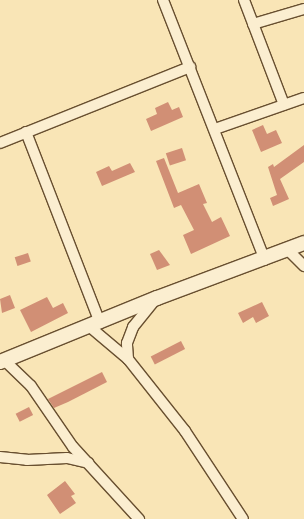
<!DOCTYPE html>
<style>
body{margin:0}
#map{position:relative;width:304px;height:519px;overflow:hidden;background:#f9e5b6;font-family:"IM FELL French Canon",serif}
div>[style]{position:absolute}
.building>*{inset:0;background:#d18f75;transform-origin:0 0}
.roads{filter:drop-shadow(1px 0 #684f30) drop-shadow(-1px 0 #684f30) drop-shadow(0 1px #684f30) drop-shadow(0 -1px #684f30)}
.street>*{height:10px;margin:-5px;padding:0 5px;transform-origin:5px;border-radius:5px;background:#fbeed0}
.secondary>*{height:14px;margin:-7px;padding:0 7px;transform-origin:7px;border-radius:7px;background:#fbeed0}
span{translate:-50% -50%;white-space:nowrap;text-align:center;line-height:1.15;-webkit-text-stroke:4px #fbeed0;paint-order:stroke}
</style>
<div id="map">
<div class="building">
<div style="clip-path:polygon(168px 102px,172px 110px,179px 107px,183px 117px,151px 131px,146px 119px,157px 114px,155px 108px)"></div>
<div style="clip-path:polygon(263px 125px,267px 134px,276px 130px,282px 143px,261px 152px,252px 130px)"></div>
<div style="clip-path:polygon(304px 145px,304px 162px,280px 179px,289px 199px,273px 206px,270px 198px,277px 195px,268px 167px,273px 164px,274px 167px)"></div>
<div style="left:182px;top:148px;width:13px;height:17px;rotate:72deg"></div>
<div style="clip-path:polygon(164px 158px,178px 193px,199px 184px,207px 203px,203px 204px,212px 222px,221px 217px,230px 236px,191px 254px,183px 235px,194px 230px,181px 205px,174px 208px,156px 161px)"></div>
<div style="clip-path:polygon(130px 163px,135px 172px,102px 186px,96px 172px,109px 166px,112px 171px)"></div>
<div style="clip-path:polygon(159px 250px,170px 265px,157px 270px,150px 254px)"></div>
<div style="left:28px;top:253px;width:9px;height:14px;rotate:72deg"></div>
<div style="clip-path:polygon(10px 295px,15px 308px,2px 313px,0 299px)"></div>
<div style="clip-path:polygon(47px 297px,53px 308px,63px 303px,68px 313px,31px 332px,20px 310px)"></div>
<div style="clip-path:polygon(262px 302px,269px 316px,256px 323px,253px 317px,243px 323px,238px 313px)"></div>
<div style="left:181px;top:341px;width:9px;height:34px;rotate:63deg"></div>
<div style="clip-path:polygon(102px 372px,107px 382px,68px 402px,54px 408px,48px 399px)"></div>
<div style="left:29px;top:407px;width:9px;height:15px;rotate:63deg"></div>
<div style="clip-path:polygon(65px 481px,75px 494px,71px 496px,76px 503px,60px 514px,47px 495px)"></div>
</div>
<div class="roads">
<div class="street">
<div style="left:163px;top:0;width:279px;rotate:68.6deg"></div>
<div style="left:244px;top:0;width:112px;rotate:69.1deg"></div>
<div style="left:253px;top:24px;width:53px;rotate:-16.4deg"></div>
<div style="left:215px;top:129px;width:94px;rotate:-19.2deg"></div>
<div style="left:26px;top:132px;width:205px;rotate:68.8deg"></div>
<div style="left:0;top:143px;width:205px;rotate:-21.8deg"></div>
<div style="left:288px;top:250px;width:23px;rotate:45deg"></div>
<div style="left:90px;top:327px;width:50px;rotate:40.1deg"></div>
<div style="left:128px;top:359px;width:92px;rotate:51.6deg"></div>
<div style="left:185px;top:431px;width:105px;rotate:56.6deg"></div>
<div style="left:128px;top:359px;width:16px;rotate:-94deg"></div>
<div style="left:127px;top:343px;width:17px;rotate:-69deg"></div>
<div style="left:133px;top:327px;width:33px;rotate:-51deg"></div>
<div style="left:4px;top:360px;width:37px;rotate:44deg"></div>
<div style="left:31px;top:386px;width:74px;rotate:55.5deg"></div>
<div style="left:73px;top:447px;width:98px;rotate:47.5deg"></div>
<div style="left:0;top:457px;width:27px;rotate:6deg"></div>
<div style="left:27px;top:460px;width:40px;rotate:-2.9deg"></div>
<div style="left:67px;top:458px;width:22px;rotate:13deg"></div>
</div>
<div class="secondary">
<div style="left:0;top:362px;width:170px;rotate:-22.2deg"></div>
<div style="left:157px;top:298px;width:157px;rotate:-20.5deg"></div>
</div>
</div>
</div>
